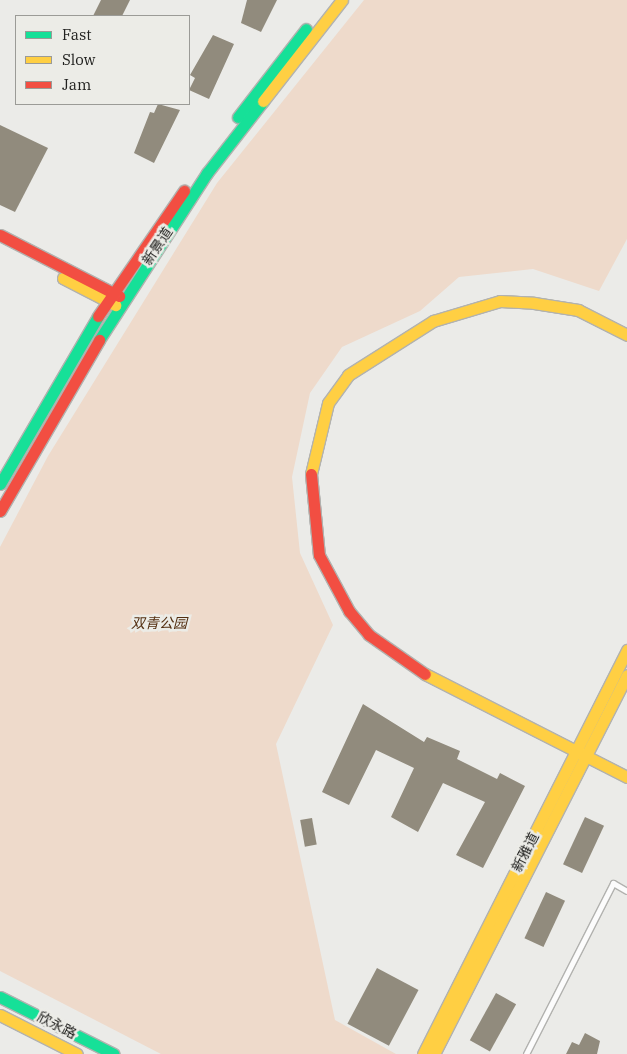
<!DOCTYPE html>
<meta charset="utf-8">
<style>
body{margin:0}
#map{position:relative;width:627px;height:1054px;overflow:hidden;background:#ebebe8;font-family:"IBM Plex Serif","Noto Sans SC",serif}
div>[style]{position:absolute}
.green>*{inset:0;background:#eedacb}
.building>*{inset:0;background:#918b7d;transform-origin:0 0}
.roads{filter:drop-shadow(1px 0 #b2b2af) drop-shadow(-1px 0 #b2b2af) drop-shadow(0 1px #b2b2af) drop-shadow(0 -1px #b2b2af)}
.lane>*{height:5px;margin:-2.5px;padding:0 2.5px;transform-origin:2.5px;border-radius:2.5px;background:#fcfcfc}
.fast>*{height:11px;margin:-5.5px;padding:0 5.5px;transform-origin:5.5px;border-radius:5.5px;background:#16e098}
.slow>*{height:11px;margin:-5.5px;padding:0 5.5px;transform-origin:5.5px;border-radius:5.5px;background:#ffcf43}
.jam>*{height:11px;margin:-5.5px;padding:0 5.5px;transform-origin:5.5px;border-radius:5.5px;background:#f24e42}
span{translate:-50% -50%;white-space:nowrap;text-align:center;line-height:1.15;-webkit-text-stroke:5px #ecece7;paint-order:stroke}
.street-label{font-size:14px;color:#21211f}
.park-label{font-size:14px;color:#532e10;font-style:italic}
.legend{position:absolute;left:15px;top:15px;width:175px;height:90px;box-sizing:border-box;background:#ecece7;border:1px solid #9b9b97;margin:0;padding:6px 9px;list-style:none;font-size:15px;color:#21211f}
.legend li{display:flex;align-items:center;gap:10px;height:25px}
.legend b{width:25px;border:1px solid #9b9b97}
</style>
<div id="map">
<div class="green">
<div style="clip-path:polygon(364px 0,627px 0,627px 239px,599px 291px,533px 269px,459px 277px,420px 311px,342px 347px,310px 393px,292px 477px,300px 553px,333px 625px,276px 744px,335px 1020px,396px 1054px,161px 1054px,0 971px,0 547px,48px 456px,217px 183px)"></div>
</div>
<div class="building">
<div style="clip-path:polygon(101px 0,130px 0,122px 16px,93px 16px)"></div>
<div style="clip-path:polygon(247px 0,277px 0,261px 32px,241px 23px)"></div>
<div style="clip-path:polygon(213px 35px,234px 44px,209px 99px,189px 90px,195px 78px,190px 75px)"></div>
<div style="clip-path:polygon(158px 104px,180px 110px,154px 163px,134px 153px,150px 112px,154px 113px)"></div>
<div style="clip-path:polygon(0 125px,48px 148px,15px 212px,0 205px)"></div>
<div style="clip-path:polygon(363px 704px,424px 742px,427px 737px,460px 751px,457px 759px,497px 779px,500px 773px,525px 786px,483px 868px,456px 855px,485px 802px,443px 783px,418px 832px,391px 817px,414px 768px,376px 750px,349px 805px,322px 792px)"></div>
<div style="left:585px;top:817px;width:21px;height:52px;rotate:25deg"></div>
<div style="left:312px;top:818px;width:27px;height:12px;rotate:80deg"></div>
<div style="left:546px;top:892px;width:21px;height:51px;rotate:25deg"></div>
<div style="left:377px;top:968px;width:47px;height:63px;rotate:28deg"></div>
<div style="left:496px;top:993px;width:23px;height:54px;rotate:29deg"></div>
<div style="clip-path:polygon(585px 1033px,600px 1041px,597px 1054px,566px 1054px,572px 1042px,579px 1045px)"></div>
</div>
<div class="roads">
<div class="lane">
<div style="left:526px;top:1054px;width:192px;rotate:-63deg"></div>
<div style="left:613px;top:883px;width:16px;rotate:30deg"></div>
</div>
<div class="fast">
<div style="left:238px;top:117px;width:111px;rotate:-52.3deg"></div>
<div style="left:99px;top:340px;width:199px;rotate:-57.1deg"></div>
<div style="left:207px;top:173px;width:91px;rotate:-52.1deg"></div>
<div style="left:0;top:484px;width:194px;rotate:-59.7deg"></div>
<div style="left:0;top:997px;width:127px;rotate:26.6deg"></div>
</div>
<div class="slow">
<div style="left:263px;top:101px;width:128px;rotate:-52deg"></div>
<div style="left:63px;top:278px;width:59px;rotate:27.4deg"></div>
<div style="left:311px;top:474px;width:73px;rotate:-76.5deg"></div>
<div style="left:328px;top:403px;width:34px;rotate:-54deg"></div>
<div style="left:348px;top:375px;width:101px;rotate:-32.4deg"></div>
<div style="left:433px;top:321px;width:70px;rotate:-16.6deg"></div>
<div style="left:500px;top:301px;width:34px;rotate:3deg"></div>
<div style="left:534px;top:303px;width:45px;rotate:9deg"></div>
<div style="left:578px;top:310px;width:55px;rotate:27deg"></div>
<div style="left:425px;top:674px;width:227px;rotate:27deg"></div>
<div style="left:0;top:1015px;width:86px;rotate:26.9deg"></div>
<div style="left:423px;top:1054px;width:453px;rotate:-63.2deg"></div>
<div style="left:434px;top:1054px;width:425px;rotate:-63deg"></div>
</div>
<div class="jam">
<div style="left:0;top:235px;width:134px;rotate:27.1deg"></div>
<div style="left:98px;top:316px;width:152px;rotate:-55.5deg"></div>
<div style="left:311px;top:474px;width:81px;rotate:84.4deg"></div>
<div style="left:319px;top:555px;width:64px;rotate:61.8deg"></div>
<div style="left:349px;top:611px;width:31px;rotate:50deg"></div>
<div style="left:369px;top:635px;width:68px;rotate:34.9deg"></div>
<div style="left:0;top:511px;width:198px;rotate:-59.9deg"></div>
</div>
</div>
<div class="street-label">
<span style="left:157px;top:246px;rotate:-56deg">新景道</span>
<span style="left:525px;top:852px;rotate:-63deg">新雅道</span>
<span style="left:57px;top:1025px;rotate:27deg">欣永路</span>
</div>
<div class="park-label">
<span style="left:159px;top:623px">双青公园</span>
</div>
<ul class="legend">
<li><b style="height:6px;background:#16e098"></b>Fast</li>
<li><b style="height:6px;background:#ffcf43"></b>Slow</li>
<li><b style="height:6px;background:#f24e42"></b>Jam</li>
</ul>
</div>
